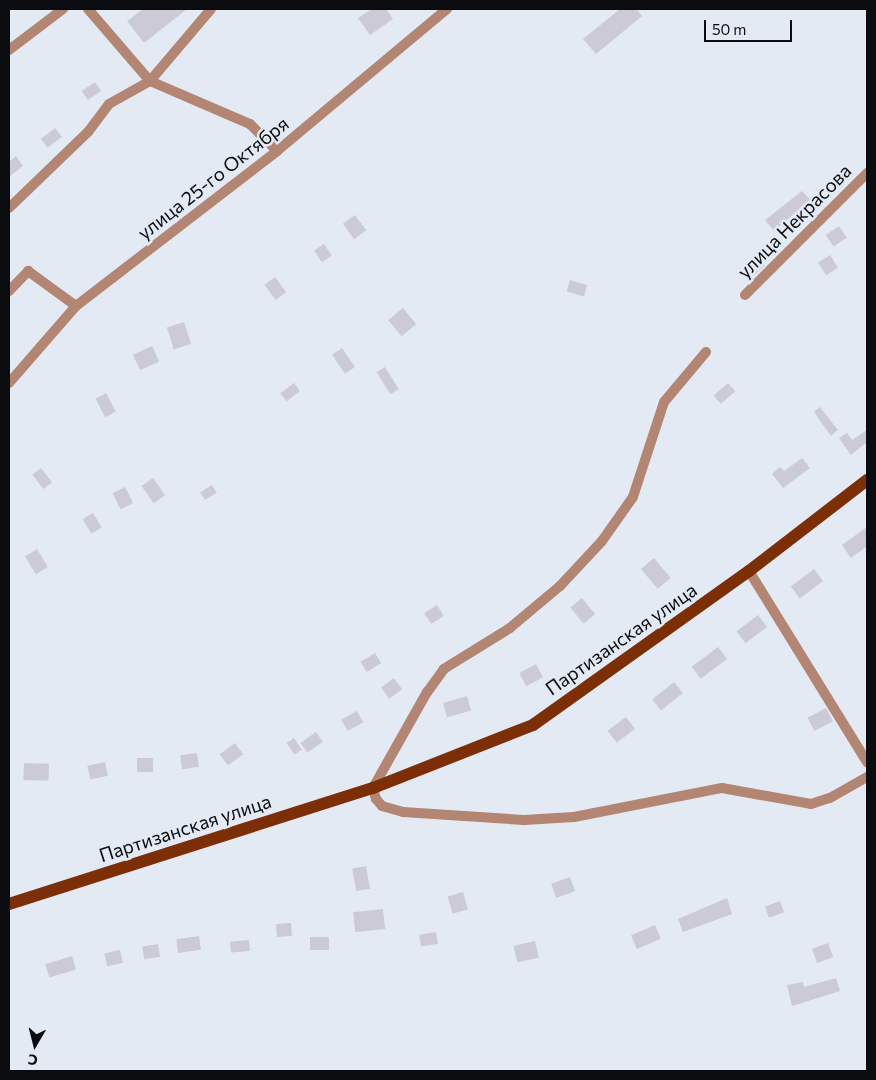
<!DOCTYPE html>
<meta charset="utf-8">
<style>
body{margin:0}
#map{position:relative;width:876px;height:1080px;overflow:hidden;background:#e3eaf4;font-family:Commissioner,sans-serif}
div>[style]{position:absolute}
.building>*{inset:0;background:#cccad6;transform-origin:0 0}
.street>*{height:10px;margin:-5px;padding:0 5px;transform-origin:5px;border-radius:5px;background:#b38573}
.primary>*{height:12px;margin:-6px;padding:0 6px;transform-origin:6px;border-radius:6px;background:#7c2e06}
span{translate:-50% -50%;white-space:nowrap;text-align:center;line-height:1.15;-webkit-text-stroke:5px #e3eaf4;paint-order:stroke}
.street-label{font-size:19px;color:#0a0c0f}
.frame{position:absolute;inset:0;border:10px solid #0a0c0f;pointer-events:none}
.north{position:absolute;left:10px;top:1020px;width:50px;height:50px;-webkit-text-stroke:4px #e3eaf4;paint-order:stroke;rotate:188deg;font-size:14px;font-weight:700;line-height:20px;text-align:center;color:#0a0c0f}
.north::after{content:'';display:block;margin:auto;width:18px;height:22px;background:#0a0c0f;clip-path:polygon(50% 0,100% 100%,50% 72%,0 100%)}
.scale{position:absolute;left:704px;top:20px;width:88px;height:22px;box-sizing:border-box;border:2px solid #0a0c0f;border-top:0;padding-left:6px;font-size:15px;line-height:18px;white-space:nowrap;color:#0a0c0f;-webkit-text-stroke:4px #e3eaf4;paint-order:stroke}
</style>
<div id="map">
<div class="building">
<div style="clip-path:polygon(143px 9px,187px 9px,144px 43px,127px 21px)"></div>
<div style="clip-path:polygon(372px 9px,386px 9px,393px 19px,370px 35px,358px 18px)"></div>
<div style="clip-path:polygon(620px 9px,636px 9px,642px 16px,596px 54px,583px 39px)"></div>
<div style="left:95px;top:82px;width:11px;height:16px;rotate:56deg"></div>
<div style="left:55px;top:128px;width:11px;height:18px;rotate:52deg"></div>
<div style="clip-path:polygon(16px 156px,23px 166px,9px 177px,9px 162px)"></div>
<div style="clip-path:polygon(802px 191px,810px 200px,774px 231px,765px 220px)"></div>
<div style="left:355px;top:215px;width:19px;height:15px;rotate:54deg"></div>
<div style="left:839px;top:226px;width:14px;height:16px;rotate:56deg"></div>
<div style="left:324px;top:244px;width:14px;height:12px;rotate:56deg"></div>
<div style="left:830px;top:255px;width:15px;height:14px;rotate:58deg"></div>
<div style="left:756px;top:256px;width:13px;height:14px;rotate:48deg"></div>
<div style="left:275px;top:277px;width:19px;height:13px;rotate:54deg"></div>
<div style="left:570px;top:280px;width:18px;height:12px;rotate:16deg"></div>
<div style="left:403px;top:308px;width:21px;height:19px;rotate:51deg"></div>
<div style="left:184px;top:322px;width:23px;height:18px;rotate:72deg"></div>
<div style="left:152px;top:346px;width:17px;height:21px;rotate:65deg"></div>
<div style="left:342px;top:348px;width:23px;height:12px;rotate:56deg"></div>
<div style="left:385px;top:367px;width:26px;height:10px;rotate:58deg"></div>
<div style="left:294px;top:383px;width:10px;height:17px;rotate:53deg"></div>
<div style="left:728px;top:383px;width:11px;height:19px;rotate:49deg"></div>
<div style="left:106px;top:393px;width:21px;height:12px;rotate:62deg"></div>
<div style="clip-path:polygon(820px 407px,838px 430px,831px 436px,814px 412px)"></div>
<div style="clip-path:polygon(867px 430px,867px 442px,851px 455px,839px 438px,847px 433px,852px 440px)"></div>
<div style="clip-path:polygon(802px 458px,810px 468px,783px 488px,772px 474px,780px 467px,784px 471px)"></div>
<div style="left:41px;top:468px;width:18px;height:11px;rotate:52deg"></div>
<div style="left:153px;top:478px;width:21px;height:14px;rotate:55deg"></div>
<div style="left:212px;top:485px;width:9px;height:14px;rotate:58deg"></div>
<div style="left:125px;top:487px;width:18px;height:14px;rotate:63deg"></div>
<div style="left:93px;top:513px;width:17px;height:12px;rotate:59deg"></div>
<div style="clip-path:polygon(867px 527px,867px 546px,851px 558px,842px 545px)"></div>
<div style="left:37px;top:549px;width:21px;height:14px;rotate:59deg"></div>
<div style="left:654px;top:558px;width:26px;height:17px;rotate:50deg"></div>
<div style="left:814px;top:569px;width:15px;height:29px;rotate:53deg"></div>
<div style="left:582px;top:598px;width:21px;height:15px;rotate:51deg"></div>
<div style="left:437px;top:605px;width:13px;height:15px;rotate:58deg"></div>
<div style="left:758px;top:615px;width:15px;height:27px;rotate:53deg"></div>
<div style="left:718px;top:647px;width:15px;height:33px;rotate:53deg"></div>
<div style="left:375px;top:653px;width:12px;height:17px;rotate:59deg"></div>
<div style="left:536px;top:664px;width:15px;height:19px;rotate:62deg"></div>
<div style="left:394px;top:678px;width:14px;height:16px;rotate:54deg"></div>
<div style="left:674px;top:682px;width:14px;height:28px;rotate:51deg"></div>
<div style="left:467px;top:696px;width:15px;height:25px;rotate:74deg"></div>
<div style="left:826px;top:708px;width:15px;height:21px;rotate:62deg"></div>
<div style="left:357px;top:711px;width:13px;height:18px;rotate:61deg"></div>
<div style="left:626px;top:717px;width:15px;height:23px;rotate:53deg"></div>
<div style="left:316px;top:732px;width:12px;height:19px;rotate:55deg"></div>
<div style="left:294px;top:738px;width:14px;height:9px;rotate:56deg"></div>
<div style="left:235px;top:743px;width:14px;height:19px;rotate:54deg"></div>
<div style="left:197px;top:753px;width:14px;height:17px;rotate:82deg"></div>
<div style="left:137px;top:758px;width:16px;height:14px"></div>
<div style="left:105px;top:762px;width:14px;height:18px;rotate:78deg"></div>
<div style="left:24px;top:763px;width:25px;height:17px;rotate:2deg"></div>
<div style="left:366px;top:866px;width:23px;height:14px;rotate:80deg"></div>
<div style="left:570px;top:877px;width:15px;height:20px;rotate:70deg"></div>
<div style="left:463px;top:892px;width:18px;height:16px;rotate:74deg"></div>
<div style="clip-path:polygon(727px 898px,732px 914px,683px 932px,678px 919px)"></div>
<div style="left:780px;top:901px;width:12px;height:16px;rotate:70deg"></div>
<div style="left:383px;top:909px;width:20px;height:30px;rotate:84deg"></div>
<div style="left:291px;top:923px;width:13px;height:15px;rotate:86deg"></div>
<div style="left:655px;top:925px;width:15px;height:26px;rotate:67deg"></div>
<div style="left:436px;top:932px;width:12px;height:17px;rotate:81deg"></div>
<div style="left:199px;top:936px;width:14px;height:23px;rotate:82deg"></div>
<div style="left:310px;top:937px;width:19px;height:13px"></div>
<div style="left:249px;top:940px;width:11px;height:19px;rotate:85deg"></div>
<div style="left:535px;top:941px;width:17px;height:22px;rotate:77deg"></div>
<div style="left:828px;top:943px;width:15px;height:17px;rotate:70deg"></div>
<div style="left:158px;top:944px;width:13px;height:16px;rotate:81deg"></div>
<div style="left:120px;top:950px;width:13px;height:16px;rotate:77deg"></div>
<div style="left:72px;top:956px;width:14px;height:28px;rotate:73deg"></div>
<div style="clip-path:polygon(836px 978px,840px 991px,792px 1006px,787px 985px,803px 982px,804px 987px)"></div>
</div>
<div class="street">
<div style="left:88px;top:9px;width:95px;rotate:49.3deg"></div>
<div style="left:150px;top:81px;width:109px;rotate:23.3deg"></div>
<div style="left:250px;top:124px;width:38px;rotate:45deg"></div>
<div style="left:9px;top:50px;width:68px;rotate:-37.2deg"></div>
<div style="left:9px;top:208px;width:110px;rotate:-43.9deg"></div>
<div style="left:88px;top:132px;width:35px;rotate:-53deg"></div>
<div style="left:109px;top:104px;width:47px;rotate:-29.3deg"></div>
<div style="left:150px;top:81px;width:94px;rotate:-49.7deg"></div>
<div style="left:9px;top:291px;width:28px;rotate:-46deg"></div>
<div style="left:28px;top:271px;width:59px;rotate:36.1deg"></div>
<div style="left:745px;top:295px;width:173px;rotate:-45deg"></div>
<div style="left:706px;top:352px;width:65px;rotate:130deg"></div>
<div style="left:664px;top:402px;width:100px;rotate:108.1deg"></div>
<div style="left:633px;top:497px;width:54px;rotate:125.2deg"></div>
<div style="left:602px;top:541px;width:62px;rotate:133deg"></div>
<div style="left:560px;top:586px;width:65px;rotate:140deg"></div>
<div style="left:510px;top:628px;width:78px;rotate:148.2deg"></div>
<div style="left:444px;top:669px;width:29px;rotate:126deg"></div>
<div style="left:427px;top:692px;width:110px;rotate:119.4deg"></div>
<div style="left:373px;top:788px;width:11px;rotate:75deg"></div>
<div style="left:376px;top:799px;width:9px;rotate:49deg"></div>
<div style="left:382px;top:806px;width:22px;rotate:16deg"></div>
<div style="left:403px;top:812px;width:121px;rotate:3.8deg"></div>
<div style="left:524px;top:820px;width:50px;rotate:-3.4deg"></div>
<div style="left:574px;top:817px;width:151px;rotate:-11.1deg"></div>
<div style="left:722px;top:788px;width:90px;rotate:10.2deg"></div>
<div style="left:811px;top:804px;width:20px;rotate:-18deg"></div>
<div style="left:830px;top:798px;width:43px;rotate:-29.6deg"></div>
<div style="left:9px;top:383px;width:102px;rotate:-49deg"></div>
<div style="left:76px;top:306px;width:254px;rotate:-37.6deg"></div>
<div style="left:277px;top:151px;width:222px;rotate:-39.9deg"></div>
<div style="left:749px;top:571px;width:225px;rotate:58.3deg"></div>
</div>
<div class="primary">
<div style="left:9px;top:904px;width:382px;rotate:-17.7deg"></div>
<div style="left:373px;top:788px;width:172px;rotate:-21.5deg"></div>
<div style="left:533px;top:725px;width:265px;rotate:-35.5deg"></div>
<div style="left:749px;top:571px;width:149px;rotate:-37.6deg"></div>
</div>
<div class="street-label">
<span style="left:213px;top:178px;rotate:-38deg">улица 25-го Октября</span>
<span style="left:794px;top:221px;rotate:-45deg">улица Некрасова</span>
<span style="left:621px;top:639px;rotate:-35deg">Партизанская улица</span>
<span style="left:185px;top:828px;rotate:-18deg">Партизанская улица</span>
</div>
<div class="frame"></div>
<div class="north">С</div>
<div class="scale">50 m</div>
</div>
